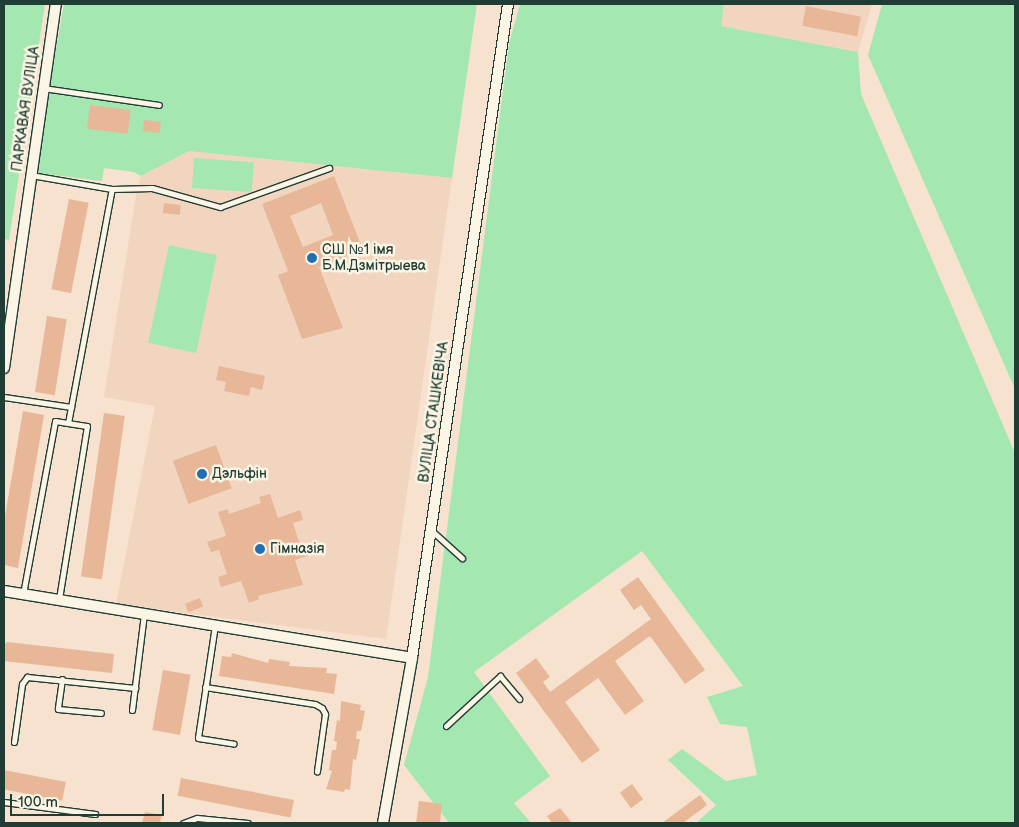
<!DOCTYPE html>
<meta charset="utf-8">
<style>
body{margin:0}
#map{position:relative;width:1019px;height:827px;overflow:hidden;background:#f6e2ce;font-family:"Balsamiq Sans",sans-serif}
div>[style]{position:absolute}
.built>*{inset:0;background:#f2d5be}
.green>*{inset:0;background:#a5e7b1;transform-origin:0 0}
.building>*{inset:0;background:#e7b798;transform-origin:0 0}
.roads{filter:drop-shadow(1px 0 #1f3d34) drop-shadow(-1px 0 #1f3d34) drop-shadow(0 1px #1f3d34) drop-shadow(0 -1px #1f3d34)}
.lane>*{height:5px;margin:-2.5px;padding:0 2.5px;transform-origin:2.5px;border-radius:2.5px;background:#fcf5e5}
.street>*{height:10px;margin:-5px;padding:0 5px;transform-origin:5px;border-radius:5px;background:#fcf5e5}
.dots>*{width:14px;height:14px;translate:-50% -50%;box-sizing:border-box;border:2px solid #fcf5e5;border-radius:50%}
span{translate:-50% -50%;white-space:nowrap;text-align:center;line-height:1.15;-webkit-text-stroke:5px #fcf5e5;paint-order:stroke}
.street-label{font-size:14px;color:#1f3d34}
.poi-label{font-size:14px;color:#1f3d34}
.left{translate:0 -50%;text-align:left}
.frame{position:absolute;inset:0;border:5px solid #1f3d34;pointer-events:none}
.scale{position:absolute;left:10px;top:794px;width:154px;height:22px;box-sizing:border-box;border:2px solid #1f3d34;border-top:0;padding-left:6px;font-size:15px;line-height:18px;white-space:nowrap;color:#1f3d34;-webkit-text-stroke:4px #fcf5e5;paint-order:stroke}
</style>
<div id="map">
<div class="built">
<div style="clip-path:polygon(724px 4px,872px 4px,858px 52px,720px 26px)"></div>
<div style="clip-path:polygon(189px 151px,452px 178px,386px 639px,116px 604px,155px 406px,104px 397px,137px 189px,141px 176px)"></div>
</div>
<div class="green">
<div style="clip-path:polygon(4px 4px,45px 4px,9px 240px,4px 239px)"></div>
<div style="clip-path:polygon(64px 4px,477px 4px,452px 178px,189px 151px,141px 176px,134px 172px,104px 168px,102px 181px,38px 173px,47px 101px)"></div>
<div style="clip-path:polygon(520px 4px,724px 4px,721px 26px,858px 52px,861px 94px,1015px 453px,1015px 823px,696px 823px,716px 805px,668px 760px,682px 749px,726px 781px,757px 775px,747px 727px,720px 724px,707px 697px,743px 686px,642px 551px,474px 672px,550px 776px,514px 803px,531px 823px,449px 823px,404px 765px,428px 677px,509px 44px)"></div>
<div style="clip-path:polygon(882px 4px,1015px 4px,1015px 389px,868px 55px)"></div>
<div style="left:194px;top:158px;width:60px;height:30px;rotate:4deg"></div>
<div style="left:169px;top:245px;width:49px;height:100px;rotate:12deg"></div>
</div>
<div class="building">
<div style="left:806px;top:6px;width:56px;height:20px;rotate:11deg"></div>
<div style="left:90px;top:105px;width:41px;height:24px;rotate:7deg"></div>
<div style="left:144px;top:120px;width:17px;height:11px;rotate:7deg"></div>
<div style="clip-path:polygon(evenodd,334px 176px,363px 250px,319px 267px,343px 328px,302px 339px,278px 275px,288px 271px,262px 204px,334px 176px,321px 203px,333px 235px,303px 247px,290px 216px,321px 203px)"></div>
<div style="left:69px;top:199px;width:20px;height:92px;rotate:11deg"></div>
<div style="left:164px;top:203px;width:17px;height:10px;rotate:7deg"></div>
<div style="left:47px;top:316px;width:20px;height:77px;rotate:9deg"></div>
<div style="clip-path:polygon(219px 366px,265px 376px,262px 390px,251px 387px,249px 396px,224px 391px,226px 382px,216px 380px)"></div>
<div style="clip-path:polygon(23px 411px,44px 415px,18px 568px,4px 565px,4px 522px)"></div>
<div style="left:104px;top:413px;width:21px;height:165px;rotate:8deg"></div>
<div style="left:216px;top:445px;width:46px;height:46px;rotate:70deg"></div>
<div style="clip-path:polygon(270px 494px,278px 518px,300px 510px,303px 520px,293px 523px,301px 548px,310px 545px,313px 554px,295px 560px,303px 585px,258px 596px,259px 599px,249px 603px,241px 581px,221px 587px,218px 577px,227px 574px,219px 550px,211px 552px,207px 542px,226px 536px,218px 512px,228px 509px,229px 514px,261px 503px,259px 497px)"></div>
<div style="clip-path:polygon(638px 577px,705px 670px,685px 684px,650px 636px,615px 661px,644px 701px,625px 715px,598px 678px,565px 702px,600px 750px,582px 763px,516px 673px,536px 658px,550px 677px,543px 682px,550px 692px,651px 619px,641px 605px,634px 610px,620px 590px)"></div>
<div style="left:200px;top:598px;width:9px;height:16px;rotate:69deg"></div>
<div style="clip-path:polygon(7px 642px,114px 654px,112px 673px,4px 661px,4px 645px)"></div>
<div style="clip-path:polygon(232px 653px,268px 663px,269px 659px,290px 662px,289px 666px,327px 668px,326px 673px,337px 674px,334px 694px,219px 676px,222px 656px,231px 657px)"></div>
<div style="left:163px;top:670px;width:28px;height:61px;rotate:10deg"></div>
<div style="clip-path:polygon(341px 701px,361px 705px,360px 710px,365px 711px,361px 731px,357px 731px,356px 739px,360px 739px,356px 760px,353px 759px,350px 790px,345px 789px,344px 792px,326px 789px,332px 771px,329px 770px,332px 750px,336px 750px,337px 742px,334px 741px,337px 720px,340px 721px)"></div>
<div style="left:4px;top:770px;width:63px;height:19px;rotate:11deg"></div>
<div style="left:181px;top:778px;width:115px;height:18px;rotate:11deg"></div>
<div style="left:632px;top:784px;width:19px;height:15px;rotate:54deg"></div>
<div style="clip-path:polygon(700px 795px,707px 805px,683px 823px,662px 823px)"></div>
<div style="clip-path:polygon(419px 801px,442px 804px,440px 823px,416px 823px)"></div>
<div style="clip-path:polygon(560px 808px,572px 823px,552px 823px,547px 816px)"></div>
<div style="clip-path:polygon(145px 812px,162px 815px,160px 823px,142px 823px)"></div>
</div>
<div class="roads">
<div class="lane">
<div style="left:43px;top:88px;width:117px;rotate:8.3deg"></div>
<div style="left:31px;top:175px;width:82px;rotate:9.8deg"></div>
<div style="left:112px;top:189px;width:40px;rotate:-1.4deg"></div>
<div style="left:152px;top:188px;width:71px;rotate:15.6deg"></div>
<div style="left:220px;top:207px;width:116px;rotate:-19.7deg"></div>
<div style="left:4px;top:397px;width:68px;rotate:8.5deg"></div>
<div style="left:68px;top:423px;width:238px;rotate:-79.4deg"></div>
<div style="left:431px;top:530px;width:42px;rotate:42.1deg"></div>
<div style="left:23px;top:594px;width:176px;rotate:-79.5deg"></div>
<div style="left:55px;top:421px;width:32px;rotate:9deg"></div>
<div style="left:87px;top:426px;width:175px;rotate:99.2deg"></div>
<div style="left:215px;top:625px;width:114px;rotate:98.6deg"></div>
<div style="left:198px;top:738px;width:36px;rotate:9deg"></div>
<div style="left:62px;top:679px;width:30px;rotate:98deg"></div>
<div style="left:58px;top:709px;width:43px;rotate:5.3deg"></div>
<div style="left:205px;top:687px;width:111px;rotate:8.8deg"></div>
<div style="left:315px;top:704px;width:8px;rotate:30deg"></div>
<div style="left:322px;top:708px;width:7px;rotate:63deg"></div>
<div style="left:325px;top:714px;width:58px;rotate:98deg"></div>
<div style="left:132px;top:710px;width:97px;rotate:-82.9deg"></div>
<div style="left:446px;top:726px;width:74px;rotate:-42.8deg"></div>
<div style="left:500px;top:676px;width:30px;rotate:50deg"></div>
<div style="left:14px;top:742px;width:59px;rotate:-82.1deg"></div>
<div style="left:22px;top:684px;width:9px;rotate:-54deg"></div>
<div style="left:27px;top:677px;width:109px;rotate:5.8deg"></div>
<div style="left:4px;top:802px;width:92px;rotate:7.5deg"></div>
<div style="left:183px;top:823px;width:15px;rotate:-20deg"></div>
<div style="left:197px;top:818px;width:51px;rotate:5.6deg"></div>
</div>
<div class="street">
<div style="left:4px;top:368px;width:368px;rotate:-81.9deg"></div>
<div style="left:4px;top:591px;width:413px;rotate:9.3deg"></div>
<div style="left:383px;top:823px;width:168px;rotate:-80deg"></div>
<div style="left:412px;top:658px;width:661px;rotate:-81.65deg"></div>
</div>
</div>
<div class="dots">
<div style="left:312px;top:258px;background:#1f6fb2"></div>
<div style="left:202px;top:474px;background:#1f6fb2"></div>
<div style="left:260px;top:549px;background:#1f6fb2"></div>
</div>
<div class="street-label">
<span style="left:26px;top:109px;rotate:-82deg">ПАРКАВАЯ ВУЛІЦА</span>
<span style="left:434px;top:412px;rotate:-82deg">ВУЛІЦА СТАШКЕВІЧА</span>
</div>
<div class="poi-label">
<span class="left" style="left:322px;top:258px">СШ №1 імя<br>Б.М.Дзмітрыева</span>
<span class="left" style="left:212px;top:474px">Дэльфін</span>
<span class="left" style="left:270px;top:549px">Гімназія</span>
</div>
<div class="frame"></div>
<div class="scale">100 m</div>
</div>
